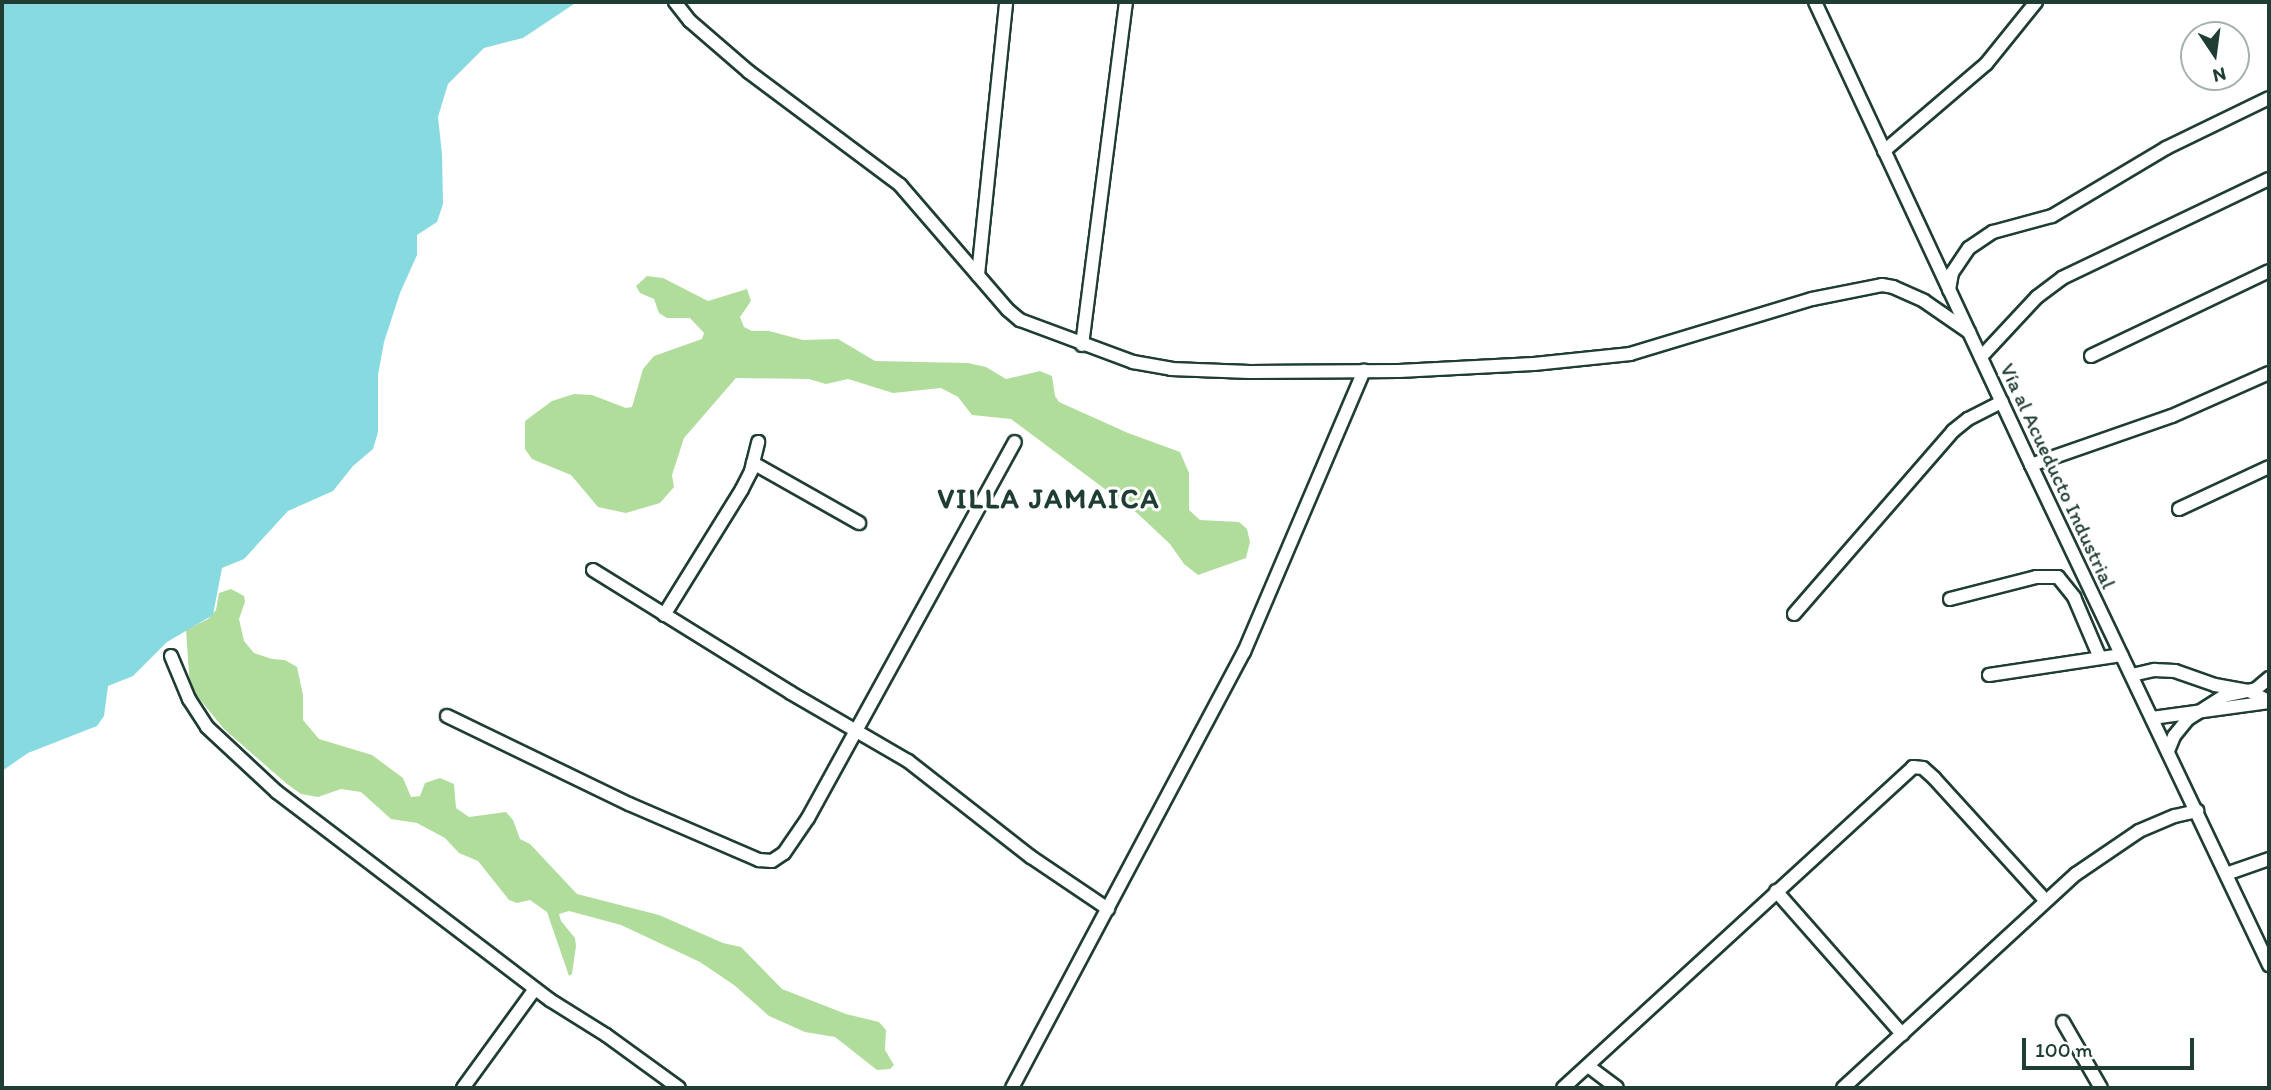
<!DOCTYPE html>
<meta charset="utf-8">
<style>
body{margin:0}
#map{position:relative;width:2271px;height:1090px;overflow:hidden;background:#fff;font-family:Itim,sans-serif}
div>[style]{position:absolute}
.green>*{inset:0;background:#b1dd9c}
.water>*{inset:0;background:#88dae1}
.roads{filter:drop-shadow(2px 0 #1f3d34) drop-shadow(-2px 0 #1f3d34) drop-shadow(0 2px #1f3d34) drop-shadow(0 -2px #1f3d34)}
.street>*{height:12px;margin:-6px;padding:0 6px;transform-origin:6px;border-radius:6px;background:#fff}
span{translate:-50% -50%;white-space:nowrap;text-align:center;line-height:1.15;-webkit-text-stroke:6px #fff;paint-order:stroke}
.street-label{font-size:21px;color:#1f3d34}
.district-label{font-size:28px;color:#1f3d34;font-weight:700;letter-spacing:2px}
.frame{position:absolute;inset:0;border:4px solid #1f3d34;pointer-events:none}
.north{position:absolute;left:2180px;top:21px;width:70px;height:70px;box-sizing:border-box;background:#fff;border:2px solid #a5b1ae;border-radius:50%;rotate:167deg;font-size:19px;font-weight:700;line-height:28px;text-align:center;color:#1f3d34}
.north::after{content:'';display:block;margin:auto;width:24px;height:32px;background:#1f3d34;clip-path:polygon(50% 0,100% 100%,50% 72%,0 100%)}
.scale{position:absolute;left:2022px;top:1038px;width:172px;height:32px;box-sizing:border-box;border:4px solid #1f3d34;border-top:0;padding-left:9px;font-size:21px;line-height:24px;white-space:nowrap;color:#1f3d34;-webkit-text-stroke:5px #fff;paint-order:stroke}
</style>
<div id="map">
<div class="green">
<div style="clip-path:polygon(647px 276px,663px 278px,708px 301px,747px 289px,751px 301px,740px 317px,744px 327px,752px 331px,769px 331px,803px 340px,838px 339px,875px 361px,968px 363px,986px 367px,1006px 379px,1040px 371px,1052px 376px,1055px 396px,1059px 402px,1128px 433px,1180px 452px,1189px 473px,1189px 510px,1200px 520px,1239px 522px,1247px 529px,1250px 542px,1246px 558px,1198px 575px,1184px 564px,1170px 544px,1137px 513px,1011px 419px,972px 415px,958px 397px,941px 388px,893px 393px,848px 379px,826px 384px,809px 379px,736px 378px,684px 438px,672px 475px,674px 487px,660px 503px,626px 513px,598px 507px,571px 475px,532px 459px,525px 449px,525px 421px,552px 401px,574px 394px,592px 395px,626px 408px,632px 407px,643px 369px,654px 356px,702px 339px,704px 333px,690px 318px,667px 318px,659px 313px,654px 299px,640px 293px,636px 286px)"></div>
<div style="clip-path:polygon(231px 589px,244px 596px,245px 602px,239px 619px,244px 641px,254px 653px,272px 659px,285px 660px,297px 667px,303px 695px,303px 720px,319px 739px,372px 755px,403px 778px,411px 797px,420px 796px,425px 783px,440px 778px,454px 784px,456px 808px,469px 817px,506px 812px,513px 820px,520px 839px,530px 844px,577px 894px,659px 915px,723px 943px,741px 947px,782px 989px,846px 1014px,879px 1022px,886px 1030px,885px 1050px,894px 1065px,890px 1069px,877px 1070px,835px 1037px,805px 1032px,769px 1016px,734px 985px,700px 962px,621px 925px,569px 911px,559px 914px,561px 921px,575px 938px,576px 946px,572px 974px,569px 976px,547px 912px,530px 900px,517px 903px,509px 900px,478px 861px,459px 853px,445px 838px,417px 823px,391px 819px,361px 792px,341px 789px,318px 797px,301px 794px,287px 784px,224px 729px,190px 687px,186px 630px,208px 619px,216px 610px,219px 593px)"></div>
</div>
<div class="water">
<div style="clip-path:polygon(2px 2px,577px 2px,523px 38px,484px 48px,448px 84px,438px 117px,442px 154px,443px 204px,437px 222px,417px 235px,417px 255px,400px 293px,384px 342px,378px 375px,378px 432px,373px 449px,353px 466px,333px 491px,288px 511px,244px 559px,222px 568px,213px 615px,167px 642px,133px 676px,108px 686px,104px 716px,97px 726px,28px 753px,2px 771px)"></div>
</div>
<div class="roads">
<div class="street">
<div style="left:675px;top:2px;width:24px;rotate:52deg"></div>
<div style="left:690px;top:21px;width:78px;rotate:40.8deg"></div>
<div style="left:749px;top:72px;width:189px;rotate:36.8deg"></div>
<div style="left:900px;top:185px;width:165px;rotate:49.2deg"></div>
<div style="left:1008px;top:310px;width:16px;rotate:40deg"></div>
<div style="left:1020px;top:320px;width:121px;rotate:20.4deg"></div>
<div style="left:1133px;top:362px;width:39px;rotate:10deg"></div>
<div style="left:1171px;top:369px;width:79px;rotate:2.2deg"></div>
<div style="left:1250px;top:372px;width:149px;rotate:-0.4deg"></div>
<div style="left:1399px;top:371px;width:135px;rotate:-3deg"></div>
<div style="left:1534px;top:364px;width:97px;rotate:-5.9deg"></div>
<div style="left:1630px;top:354px;width:190px;rotate:-16.8deg"></div>
<div style="left:1812px;top:299px;width:71px;rotate:-11.3deg"></div>
<div style="left:1882px;top:285px;width:11px;rotate:10deg"></div>
<div style="left:1893px;top:287px;width:34px;rotate:24deg"></div>
<div style="left:1924px;top:301px;width:55px;rotate:34.6deg"></div>
<div style="left:1815px;top:2px;width:511px;rotate:64.99deg"></div>
<div style="left:2031px;top:465px;width:554px;rotate:64.55deg"></div>
<div style="left:1884px;top:151px;width:134px;rotate:-40.5deg"></div>
<div style="left:1986px;top:64px;width:80px;rotate:-51.1deg"></div>
<div style="left:978px;top:275px;width:274px;rotate:-84.1deg"></div>
<div style="left:1949px;top:290px;width:17px;rotate:-80deg"></div>
<div style="left:1952px;top:273px;width:30px;rotate:-56deg"></div>
<div style="left:1969px;top:248px;width:29px;rotate:-34deg"></div>
<div style="left:1993px;top:232px;width:61px;rotate:-15.2deg"></div>
<div style="left:2052px;top:216px;width:133px;rotate:-30.8deg"></div>
<div style="left:2166px;top:148px;width:114px;rotate:-25.9deg"></div>
<div style="left:1082px;top:345px;width:346px;rotate:-82.7deg"></div>
<div style="left:2091px;top:356px;width:197px;rotate:-25.5deg"></div>
<div style="left:1981px;top:357px;width:82px;rotate:-47deg"></div>
<div style="left:2037px;top:297px;width:31px;rotate:-37deg"></div>
<div style="left:2062px;top:278px;width:229px;rotate:-25.6deg"></div>
<div style="left:753px;top:463px;width:122px;rotate:29.5deg"></div>
<div style="left:2031px;top:465px;width:149px;rotate:-19.2deg"></div>
<div style="left:2172px;top:416px;width:106px;rotate:-23.9deg"></div>
<div style="left:2179px;top:509px;width:99px;rotate:-25deg"></div>
<div style="left:593px;top:570px;width:233px;rotate:31.8deg"></div>
<div style="left:791px;top:693px;width:135px;rotate:30.2deg"></div>
<div style="left:908px;top:761px;width:156px;rotate:38deg"></div>
<div style="left:1031px;top:857px;width:93px;rotate:34deg"></div>
<div style="left:1950px;top:599px;width:89px;rotate:-14.3deg"></div>
<div style="left:2036px;top:577px;width:22px"></div>
<div style="left:2058px;top:577px;width:26px;rotate:51deg"></div>
<div style="left:2074px;top:597px;width:66px;rotate:66.9deg"></div>
<div style="left:1794px;top:614px;width:242px;rotate:-49deg"></div>
<div style="left:1953px;top:431px;width:19px;rotate:-39deg"></div>
<div style="left:1968px;top:419px;width:38px;rotate:-27deg"></div>
<div style="left:664px;top:615px;width:148px;rotate:-58.2deg"></div>
<div style="left:742px;top:489px;width:20px;rotate:-63deg"></div>
<div style="left:751px;top:471px;width:30px;rotate:-76deg"></div>
<div style="left:171px;top:656px;width:47px;rotate:67.3deg"></div>
<div style="left:189px;top:699px;width:33px;rotate:57deg"></div>
<div style="left:207px;top:727px;width:96px;rotate:42.9deg"></div>
<div style="left:277px;top:792px;width:343px;rotate:37.3deg"></div>
<div style="left:550px;top:1000px;width:66px;rotate:32deg"></div>
<div style="left:606px;top:1035px;width:90px;rotate:36deg"></div>
<div style="left:1989px;top:675px;width:134px;rotate:-8.6deg"></div>
<div style="left:2132px;top:675px;width:23px;rotate:-13deg"></div>
<div style="left:2154px;top:670px;width:21px;rotate:3deg"></div>
<div style="left:2175px;top:671px;width:42px;rotate:19.3deg"></div>
<div style="left:2215px;top:685px;width:35px;rotate:10deg"></div>
<div style="left:2249px;top:691px;width:22px;rotate:27deg"></div>
<div style="left:447px;top:716px;width:202px;rotate:25.8deg"></div>
<div style="left:629px;top:804px;width:142px;rotate:23.3deg"></div>
<div style="left:759px;top:860px;width:13px;rotate:4deg"></div>
<div style="left:772px;top:861px;width:14px;rotate:-34deg"></div>
<div style="left:784px;top:853px;width:42px;rotate:-55.6deg"></div>
<div style="left:808px;top:818px;width:429px;rotate:-61.2deg"></div>
<div style="left:2152px;top:718px;width:118px;rotate:-7.8deg"></div>
<div style="left:2168px;top:751px;width:16px;rotate:-68deg"></div>
<div style="left:2174px;top:736px;width:22px;rotate:-51deg"></div>
<div style="left:2188px;top:719px;width:43px;rotate:-32.6deg"></div>
<div style="left:2224px;top:696px;width:33px;rotate:-12deg"></div>
<div style="left:2256px;top:689px;width:17px;rotate:-40deg"></div>
<div style="left:2226px;top:874px;width:46px;rotate:-19.2deg"></div>
<div style="left:1776px;top:891px;width:191px;rotate:48.6deg"></div>
<div style="left:2063px;top:1022px;width:76px;rotate:60.1deg"></div>
<div style="left:1588px;top:1066px;width:36px;rotate:37deg"></div>
<div style="left:463px;top:1088px;width:122px;rotate:-54deg"></div>
<div style="left:1012px;top:1088px;width:494px;rotate:-62deg"></div>
<div style="left:1244px;top:652px;width:306px;rotate:-66.9deg"></div>
<div style="left:1563px;top:1088px;width:475px;rotate:-42.5deg"></div>
<div style="left:1913px;top:767px;width:10px;rotate:6deg"></div>
<div style="left:1923px;top:768px;width:15px;rotate:42deg"></div>
<div style="left:1934px;top:778px;width:166px;rotate:47.7deg"></div>
<div style="left:1843px;top:1088px;width:316px;rotate:-42.6deg"></div>
<div style="left:2076px;top:874px;width:76px;rotate:-34.3deg"></div>
<div style="left:2139px;top:831px;width:39px;rotate:-23deg"></div>
<div style="left:2175px;top:816px;width:23px;rotate:-13deg"></div>
</div>
</div>
<div class="street-label">
<span style="left:2058px;top:476px;rotate:65deg">Vía al Acueducto Industrial</span>
</div>
<div class="district-label">
<span style="left:1049px;top:498px">VILLA JAMAICA</span>
</div>
<div class="frame"></div>
<div class="north">N</div>
<div class="scale">100 m</div>
</div>
